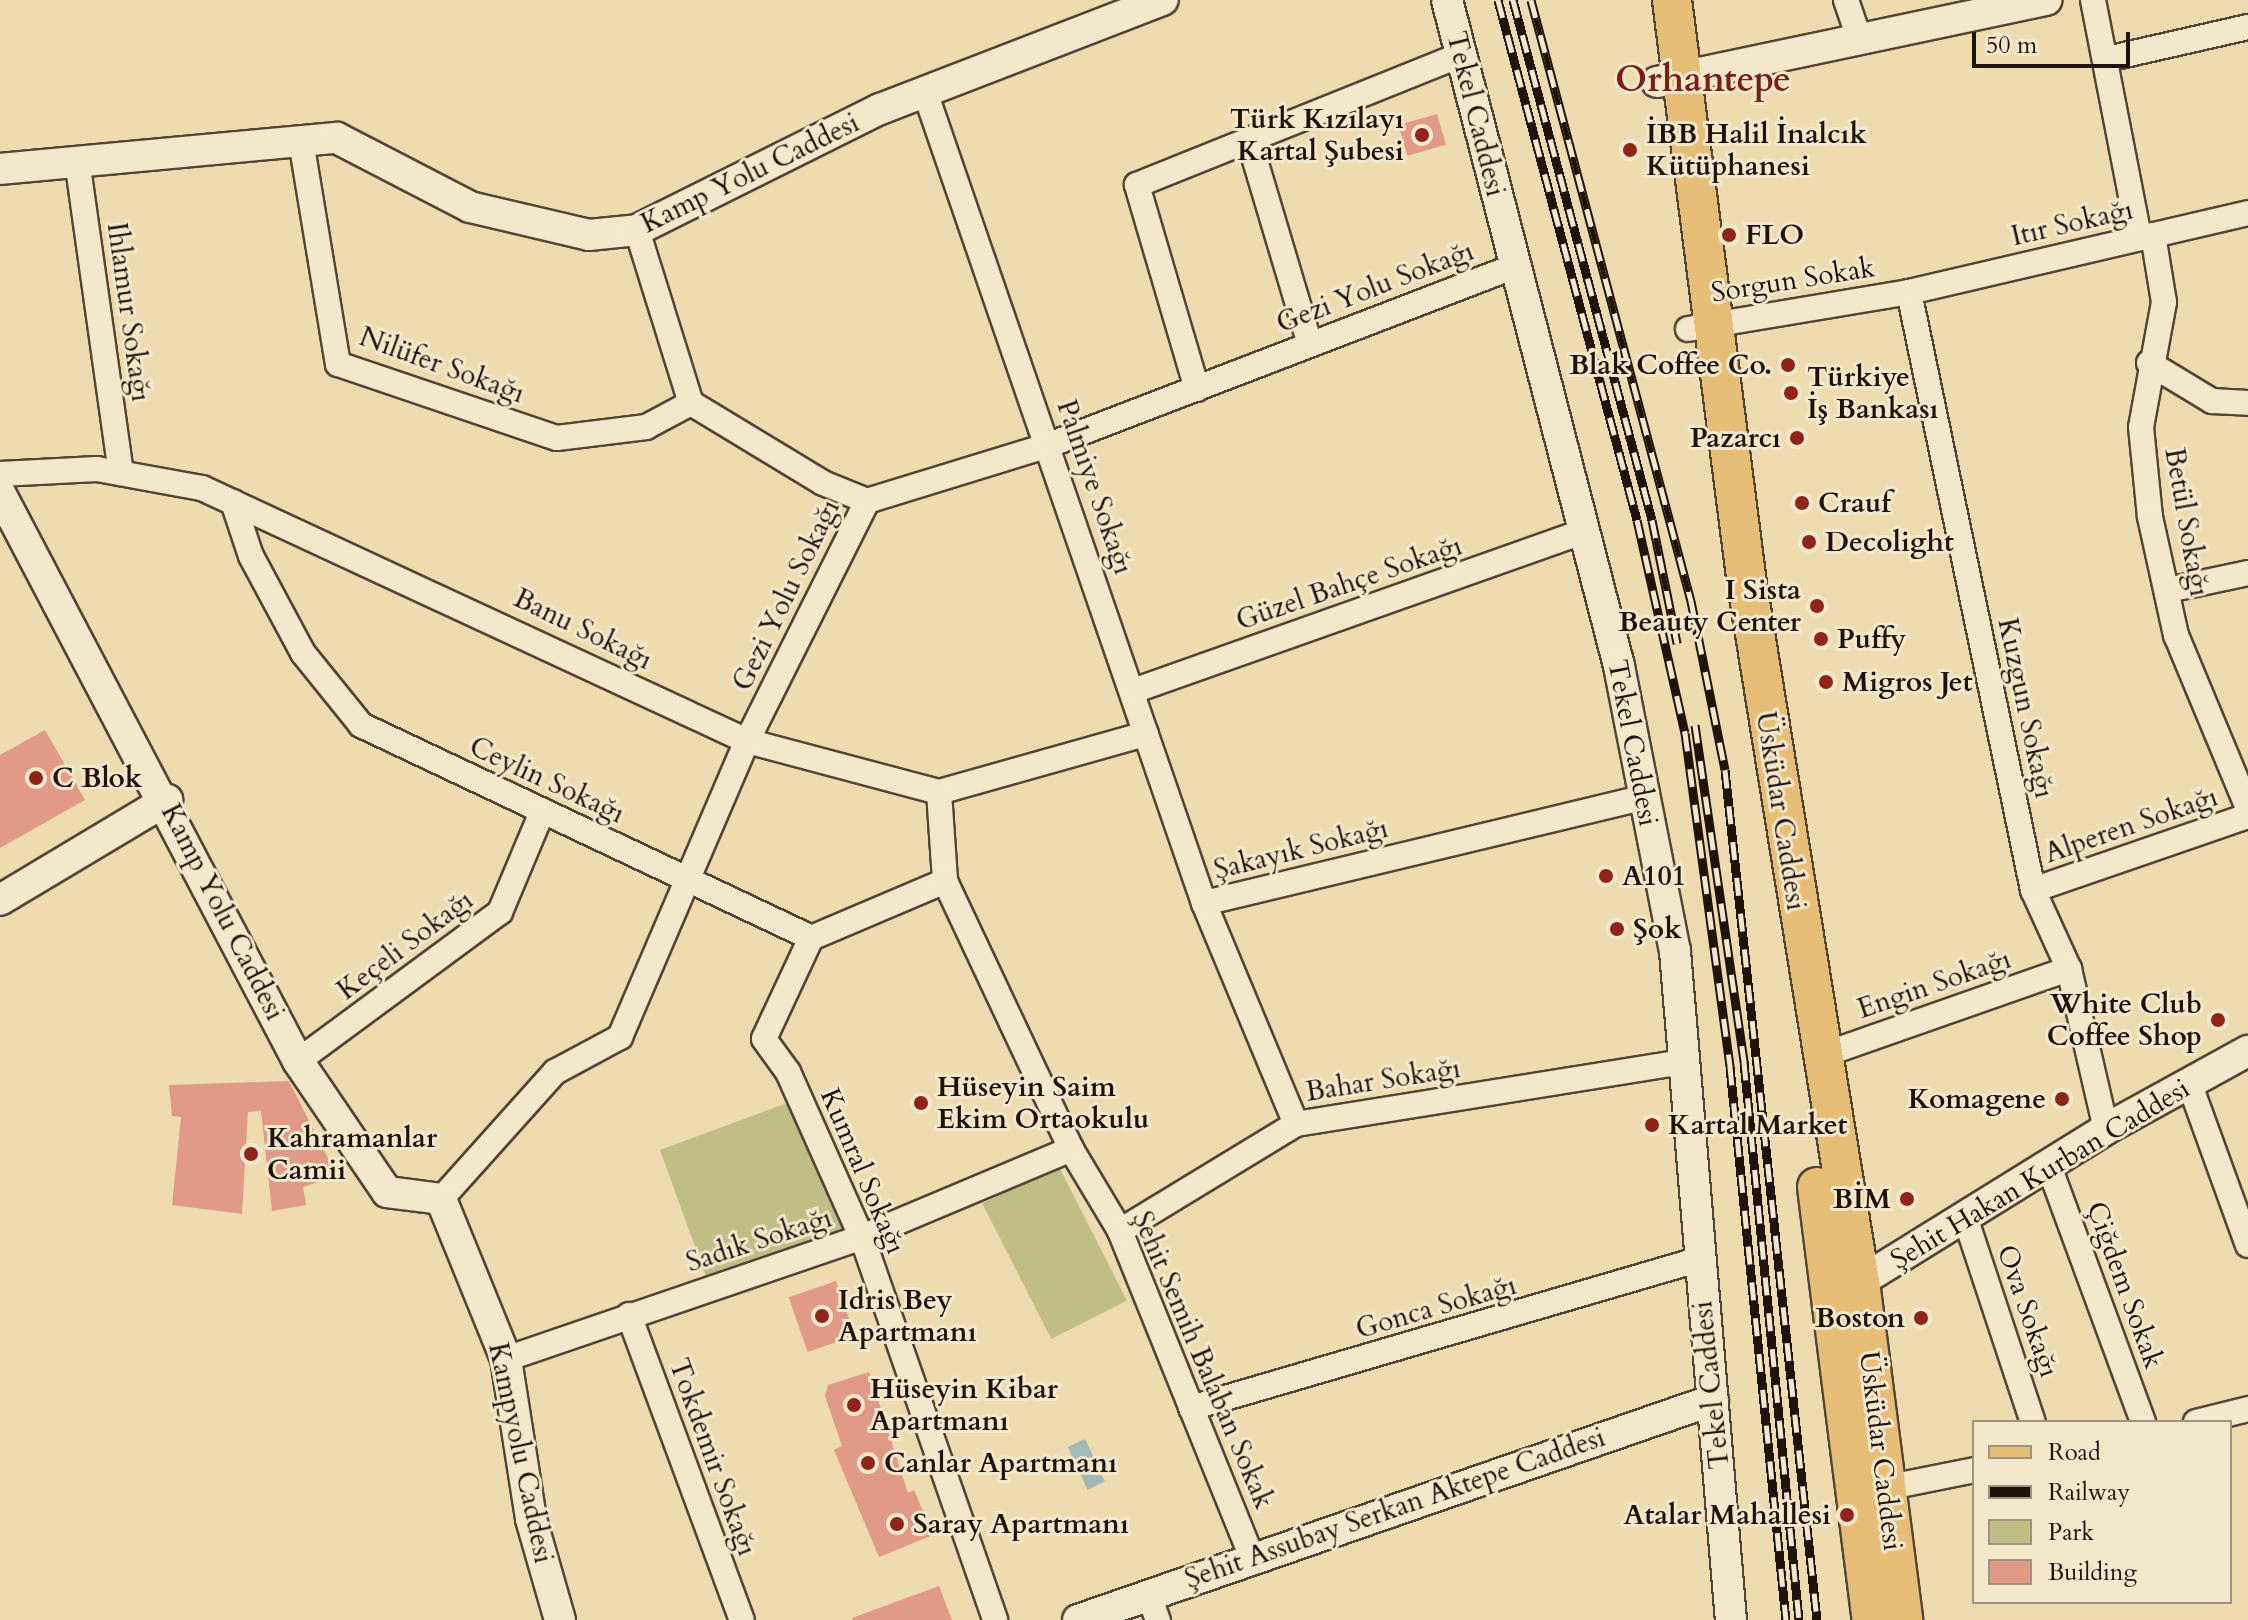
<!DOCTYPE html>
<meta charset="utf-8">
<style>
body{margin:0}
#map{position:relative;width:2248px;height:1620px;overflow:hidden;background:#eedcb0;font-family:Cardo,serif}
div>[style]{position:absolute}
.green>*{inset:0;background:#bfbe87;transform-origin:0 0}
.water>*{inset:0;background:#9fb9b7;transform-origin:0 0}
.building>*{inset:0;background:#e09a85;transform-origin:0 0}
.roads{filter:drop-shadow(2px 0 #544434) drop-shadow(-2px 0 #544434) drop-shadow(0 2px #544434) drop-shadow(0 -2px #544434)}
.minor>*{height:24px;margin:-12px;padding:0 12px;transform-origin:12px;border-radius:12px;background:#f4e8cc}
.tertiary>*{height:30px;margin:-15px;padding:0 15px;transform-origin:15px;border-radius:15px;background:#f4e8cc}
.primary>*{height:38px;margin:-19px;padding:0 19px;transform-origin:19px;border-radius:19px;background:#e7be78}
.rail>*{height:9px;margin-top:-4.5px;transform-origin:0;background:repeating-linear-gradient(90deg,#f4e8cc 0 18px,#21120b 0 36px);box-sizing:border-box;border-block:2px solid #21120b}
.dots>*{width:22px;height:22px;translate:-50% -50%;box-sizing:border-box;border:4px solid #f4e8cc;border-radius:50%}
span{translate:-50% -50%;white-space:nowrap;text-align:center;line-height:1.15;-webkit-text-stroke:6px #f4e8cc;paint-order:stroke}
.street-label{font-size:28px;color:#21120b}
.poi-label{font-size:28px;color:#21120b;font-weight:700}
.right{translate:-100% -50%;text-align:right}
.left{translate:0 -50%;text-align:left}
.district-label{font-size:36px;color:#7a1f14;font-weight:700}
.legend{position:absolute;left:1972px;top:1420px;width:260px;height:184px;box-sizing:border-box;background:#f4e8cc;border:2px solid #a0927f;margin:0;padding:10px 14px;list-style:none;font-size:24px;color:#21120b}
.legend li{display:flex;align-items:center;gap:16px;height:40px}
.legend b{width:40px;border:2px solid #a0927f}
.scale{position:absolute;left:1972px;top:32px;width:158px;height:36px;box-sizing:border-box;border:4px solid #21120b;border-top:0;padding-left:10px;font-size:24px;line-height:28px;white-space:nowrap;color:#21120b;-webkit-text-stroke:6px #f4e8cc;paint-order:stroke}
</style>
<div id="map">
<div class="green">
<div style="clip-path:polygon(787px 1103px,849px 1231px,706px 1277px,660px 1150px)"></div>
<div style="left:1058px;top:1165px;width:152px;height:85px;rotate:63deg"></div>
</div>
<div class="water">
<div style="left:1085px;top:1439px;width:47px;height:19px;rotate:65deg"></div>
</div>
<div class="building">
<div style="left:1437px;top:114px;width:32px;height:40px;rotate:74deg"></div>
<div style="clip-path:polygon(45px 730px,85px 800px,0 848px,0 755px)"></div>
<div style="clip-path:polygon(289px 1081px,337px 1176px,303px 1187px,306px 1205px,272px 1211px,261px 1111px,248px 1112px,242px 1214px,172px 1205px,181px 1117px,172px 1116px,169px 1085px)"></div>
<div style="left:836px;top:1281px;width:58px;height:50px;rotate:71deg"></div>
<div style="clip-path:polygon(869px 1372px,908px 1493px,914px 1490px,933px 1535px,879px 1557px,834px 1450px,842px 1446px,825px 1396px,828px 1385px)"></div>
<div style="clip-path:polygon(939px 1586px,952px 1620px,853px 1620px,852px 1618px)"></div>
</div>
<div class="roads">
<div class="minor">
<div style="left:1846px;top:0;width:40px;rotate:71.1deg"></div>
<div style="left:2093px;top:0;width:240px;rotate:79deg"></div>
<div style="left:2107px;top:59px;width:145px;rotate:-12.8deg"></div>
<div style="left:925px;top:92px;width:858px;rotate:71.02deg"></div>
<div style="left:1249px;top:140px;width:213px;rotate:73.4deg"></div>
<div style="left:301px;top:141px;width:226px;rotate:80.6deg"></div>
<div style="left:338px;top:364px;width:231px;rotate:18.7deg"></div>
<div style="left:557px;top:438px;width:90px;rotate:-7deg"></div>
<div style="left:646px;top:427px;width:51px;rotate:-28.1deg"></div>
<div style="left:77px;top:160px;width:316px;rotate:82deg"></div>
<div style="left:637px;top:230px;width:181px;rotate:72.7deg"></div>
<div style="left:691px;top:403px;width:154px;rotate:31.2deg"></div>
<div style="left:823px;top:483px;width:48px;rotate:22.2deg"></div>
<div style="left:2153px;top:235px;width:68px;rotate:80.7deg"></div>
<div style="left:2164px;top:302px;width:127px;rotate:100.4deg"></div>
<div style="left:2141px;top:427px;width:90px;rotate:84.3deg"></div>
<div style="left:2150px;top:517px;width:121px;rotate:77.6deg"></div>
<div style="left:2176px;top:635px;width:187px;rotate:67.4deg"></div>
<div style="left:1909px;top:292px;width:611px;rotate:78.29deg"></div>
<div style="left:2033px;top:890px;width:87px;rotate:65.5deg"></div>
<div style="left:2069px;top:969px;width:164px;rotate:77deg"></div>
<div style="left:1688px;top:329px;width:224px;rotate:-9.5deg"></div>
<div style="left:1909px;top:292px;width:348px;rotate:-13.1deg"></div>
<div style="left:2149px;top:363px;width:74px;rotate:31.1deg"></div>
<div style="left:2212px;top:401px;width:36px;rotate:3deg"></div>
<div style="left:1197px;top:389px;width:213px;rotate:-106.4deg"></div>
<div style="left:1137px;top:185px;width:349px;rotate:-21.9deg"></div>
<div style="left:0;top:474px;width:97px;rotate:-3deg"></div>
<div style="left:97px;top:469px;width:107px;rotate:10.3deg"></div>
<div style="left:202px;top:488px;width:601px;rotate:24.9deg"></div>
<div style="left:747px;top:741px;width:199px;rotate:14.9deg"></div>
<div style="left:939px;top:792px;width:215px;rotate:-15.7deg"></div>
<div style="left:233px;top:502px;width:57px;rotate:71.6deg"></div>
<div style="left:251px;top:556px;width:110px;rotate:61.8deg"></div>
<div style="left:303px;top:653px;width:92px;rotate:51.1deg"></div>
<div style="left:361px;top:725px;width:498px;rotate:25.3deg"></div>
<div style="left:811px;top:938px;width:146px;rotate:-23deg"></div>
<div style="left:2168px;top:590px;width:82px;rotate:-12deg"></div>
<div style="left:1133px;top:691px;width:479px;rotate:-19.5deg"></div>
<div style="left:939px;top:792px;width:89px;rotate:86.1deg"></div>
<div style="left:945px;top:881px;width:296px;rotate:64.8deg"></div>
<div style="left:1071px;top:1149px;width:96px;rotate:59.1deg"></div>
<div style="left:1120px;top:1231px;width:349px;rotate:68deg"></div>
<div style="left:2033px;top:890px;width:227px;rotate:-19deg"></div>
<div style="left:811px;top:938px;width:111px;rotate:115deg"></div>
<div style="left:764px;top:1039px;width:41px;rotate:54deg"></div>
<div style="left:788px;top:1072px;width:187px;rotate:66deg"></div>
<div style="left:864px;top:1243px;width:399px;rotate:70.8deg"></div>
<div style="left:1820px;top:1056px;width:264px;rotate:-19.3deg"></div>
<div style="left:298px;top:1061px;width:251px;rotate:-36.4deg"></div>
<div style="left:500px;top:912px;width:108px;rotate:-67.2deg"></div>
<div style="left:2190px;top:1085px;width:170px;rotate:70.1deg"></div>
<div style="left:1296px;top:1124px;width:239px;rotate:-112.6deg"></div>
<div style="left:1204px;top:903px;width:454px;rotate:-13.5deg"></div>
<div style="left:2050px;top:1169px;width:270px;rotate:69.8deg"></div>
<div style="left:441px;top:1199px;width:171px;rotate:-48.1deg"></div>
<div style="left:555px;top:1072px;width:74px;rotate:-28.3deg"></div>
<div style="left:620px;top:1037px;width:322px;rotate:-66.8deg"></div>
<div style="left:747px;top:741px;width:268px;rotate:-63.4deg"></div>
<div style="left:867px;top:501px;width:190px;rotate:-17.1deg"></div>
<div style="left:1049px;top:445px;width:499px;rotate:-21deg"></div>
<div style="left:1966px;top:1220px;width:213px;rotate:71.7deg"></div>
<div style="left:1120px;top:1231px;width:206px;rotate:-31.3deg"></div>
<div style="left:1296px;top:1124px;width:390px;rotate:-9.1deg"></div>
<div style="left:629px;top:1315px;width:325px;rotate:69.7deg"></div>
<div style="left:506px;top:1359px;width:376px;rotate:-18.9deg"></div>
<div style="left:862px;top:1237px;width:227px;rotate:-22.8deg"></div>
<div style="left:1191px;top:1408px;width:527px;rotate:-16.3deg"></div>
<div style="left:2196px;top:1422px;width:54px;rotate:-14deg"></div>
<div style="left:1885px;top:1488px;width:91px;rotate:-11.4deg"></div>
<div style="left:1148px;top:1593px;width:29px;rotate:70deg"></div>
</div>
<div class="tertiary">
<div style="left:1447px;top:0;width:688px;rotate:75.52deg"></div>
<div style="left:1619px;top:666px;width:290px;rotate:78.9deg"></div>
<div style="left:1675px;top:951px;width:671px;rotate:85.22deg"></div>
<div style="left:1657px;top:82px;width:398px;rotate:-11.9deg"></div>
<div style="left:0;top:169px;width:338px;rotate:-5.3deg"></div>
<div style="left:337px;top:138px;width:150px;rotate:27.4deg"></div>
<div style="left:470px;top:207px;width:122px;rotate:13.2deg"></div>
<div style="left:589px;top:235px;width:48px;rotate:-5.9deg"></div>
<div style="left:637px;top:230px;width:271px;rotate:-26.5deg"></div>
<div style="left:880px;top:109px;width:303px;rotate:-21.1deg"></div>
<div style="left:0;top:493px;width:641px;rotate:62.32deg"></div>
<div style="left:298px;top:1061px;width:158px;rotate:55.8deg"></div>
<div style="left:387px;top:1192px;width:54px;rotate:7.4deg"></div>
<div style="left:441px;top:1199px;width:173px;rotate:67.9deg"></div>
<div style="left:506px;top:1359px;width:162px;rotate:81.1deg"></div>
<div style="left:531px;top:1519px;width:105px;rotate:74deg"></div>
<div style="left:0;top:900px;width:195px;rotate:-30.9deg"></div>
<div style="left:1845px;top:1291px;width:307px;rotate:-31.8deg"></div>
<div style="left:2106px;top:1129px;width:162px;rotate:-28.8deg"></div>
<div style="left:1078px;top:1620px;width:672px;rotate:-19.11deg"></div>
</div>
<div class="primary">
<div style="left:1672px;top:0;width:589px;rotate:82.68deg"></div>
<div style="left:1747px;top:584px;width:707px;rotate:80.8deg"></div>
<div style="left:1860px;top:1282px;width:341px;rotate:82.7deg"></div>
<div style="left:1817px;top:1187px;width:436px;rotate:82.8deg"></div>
</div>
</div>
<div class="rail">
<div style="left:1498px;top:0;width:538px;rotate:75.03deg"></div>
<div style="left:1637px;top:520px;width:218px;rotate:77.3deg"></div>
<div style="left:1685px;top:733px;width:337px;rotate:82.3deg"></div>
<div style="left:1730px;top:1067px;width:556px;rotate:84.22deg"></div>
<div style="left:1513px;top:0;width:538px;rotate:75.03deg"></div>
<div style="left:1652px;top:520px;width:126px;rotate:78.5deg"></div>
<div style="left:1531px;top:0;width:622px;rotate:75.09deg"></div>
<div style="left:1691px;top:601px;width:172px;rotate:78.6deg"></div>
<div style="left:1725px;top:770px;width:855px;rotate:83.82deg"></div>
<div style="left:1695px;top:725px;width:341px;rotate:81.7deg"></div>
<div style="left:1744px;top:1062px;width:561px;rotate:84.37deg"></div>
</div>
<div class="dots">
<div style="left:1422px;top:135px;background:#8f2418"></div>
<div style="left:1630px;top:150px;background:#8f2418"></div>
<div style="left:1729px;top:235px;background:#8f2418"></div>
<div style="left:1788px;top:365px;background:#8f2418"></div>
<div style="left:1791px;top:393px;background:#8f2418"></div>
<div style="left:1797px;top:438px;background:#8f2418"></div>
<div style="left:1802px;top:503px;background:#8f2418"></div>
<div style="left:1809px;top:542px;background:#8f2418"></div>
<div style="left:1817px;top:606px;background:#8f2418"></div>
<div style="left:1821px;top:639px;background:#8f2418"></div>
<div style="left:1826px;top:682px;background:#8f2418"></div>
<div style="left:36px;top:778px;background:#8f2418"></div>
<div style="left:1606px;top:876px;background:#8f2418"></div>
<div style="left:1617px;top:929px;background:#8f2418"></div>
<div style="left:2218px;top:1020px;background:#8f2418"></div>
<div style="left:2062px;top:1099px;background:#8f2418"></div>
<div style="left:921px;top:1103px;background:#8f2418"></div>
<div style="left:1652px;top:1125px;background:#8f2418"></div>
<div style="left:251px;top:1154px;background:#8f2418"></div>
<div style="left:1907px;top:1199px;background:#8f2418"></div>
<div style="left:822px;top:1316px;background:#8f2418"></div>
<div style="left:1921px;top:1318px;background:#8f2418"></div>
<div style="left:854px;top:1405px;background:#8f2418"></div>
<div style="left:868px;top:1463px;background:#8f2418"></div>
<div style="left:1847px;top:1515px;background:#8f2418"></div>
<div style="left:897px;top:1524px;background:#8f2418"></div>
</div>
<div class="street-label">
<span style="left:1476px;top:114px;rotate:76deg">Tekel Caddesi</span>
<span style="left:750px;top:173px;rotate:-26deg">Kamp Yolu Caddesi</span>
<span style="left:2072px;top:223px;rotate:-13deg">Itır Sokağı</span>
<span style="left:1793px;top:280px;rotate:-9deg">Sorgun Sokak</span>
<span style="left:1375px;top:287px;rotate:-21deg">Gezi Yolu Sokağı</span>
<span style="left:129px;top:312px;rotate:82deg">Ihlamur Sokağı</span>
<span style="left:442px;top:365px;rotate:20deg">Nilüfer Sokağı</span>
<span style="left:1095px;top:487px;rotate:71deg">Palmiye Sokağı</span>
<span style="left:2187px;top:522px;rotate:80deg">Betül Sokağı</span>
<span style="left:1349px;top:583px;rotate:-19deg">Güzel Bahçe Sokağı</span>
<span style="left:786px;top:595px;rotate:-64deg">Gezi Yolu Sokağı</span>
<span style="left:583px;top:629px;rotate:26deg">Banu Sokağı</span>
<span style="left:2026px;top:708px;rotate:78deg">Kuzgun Sokağı</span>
<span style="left:1633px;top:743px;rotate:79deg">Tekel Caddesi</span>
<span style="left:547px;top:780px;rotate:25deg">Ceylin Sokağı</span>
<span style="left:1781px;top:811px;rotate:81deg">Üsküdar Caddesi</span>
<span style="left:2131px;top:825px;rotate:-19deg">Alperen Sokağı</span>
<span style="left:1301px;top:849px;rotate:-14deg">Şakayık Sokağı</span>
<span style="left:223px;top:912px;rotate:63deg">Kamp Yolu Caddesi</span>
<span style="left:405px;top:945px;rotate:-37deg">Keçeli Sokağı</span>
<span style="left:1934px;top:984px;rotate:-19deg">Engin Sokağı</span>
<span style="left:1383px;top:1080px;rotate:-9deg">Bahar Sokağı</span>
<span style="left:863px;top:1171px;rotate:67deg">Kumral Sokağı</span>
<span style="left:2040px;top:1174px;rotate:-31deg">Şehit Hakan Kurban Caddesi</span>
<span style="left:759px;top:1240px;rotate:-18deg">Sadık Sokağı</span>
<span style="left:2125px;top:1285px;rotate:70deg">Çiğdem Sokak</span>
<span style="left:1436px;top:1307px;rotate:-16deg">Gonca Sokağı</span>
<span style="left:2028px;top:1311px;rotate:71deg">Ova Sokağı</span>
<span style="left:1203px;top:1360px;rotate:67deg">Şehit Semih Balaban Sokak</span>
<span style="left:1711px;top:1385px;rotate:-96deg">Tekel Caddesi</span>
<span style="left:1881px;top:1451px;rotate:83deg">Üsküdar Caddesi</span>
<span style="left:521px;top:1453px;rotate:78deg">Kampyolu Caddesi</span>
<span style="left:713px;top:1457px;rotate:70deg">Tokdemir Sokağı</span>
<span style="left:1395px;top:1508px;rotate:-19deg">Şehit Assubay Serkan Aktepe Caddesi</span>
</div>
<div class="poi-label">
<span class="right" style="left:1404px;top:135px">Türk Kızılayı<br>Kartal Şubesi</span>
<span class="left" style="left:1646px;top:150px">İBB Halil İnalcık<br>Kütüphanesi</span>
<span class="left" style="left:1745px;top:235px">FLO</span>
<span class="right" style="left:1772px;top:365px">Blak Coffee Co.</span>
<span class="left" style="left:1807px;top:393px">Türkiye<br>İş Bankası</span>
<span class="right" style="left:1781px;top:438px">Pazarcı</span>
<span class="left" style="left:1818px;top:503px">Crauf</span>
<span class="left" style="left:1825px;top:542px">Decolight</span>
<span class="right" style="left:1801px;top:606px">I Sista<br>Beauty Center</span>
<span class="left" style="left:1837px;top:639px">Puffy</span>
<span class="left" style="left:1842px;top:682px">Migros Jet</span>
<span class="left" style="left:52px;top:778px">C Blok</span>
<span class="left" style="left:1622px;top:876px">A101</span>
<span class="left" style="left:1633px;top:929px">Şok</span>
<span class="right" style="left:2202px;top:1020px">White Club<br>Coffee Shop</span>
<span class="left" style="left:937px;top:1103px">Hüseyin Saim<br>Ekim Ortaokulu</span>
<span class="right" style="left:2046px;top:1099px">Komagene</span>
<span class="left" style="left:1668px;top:1125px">Kartal Market</span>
<span class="left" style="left:267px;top:1154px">Kahramanlar<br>Camii</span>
<span class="right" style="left:1891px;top:1199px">BİM</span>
<span class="left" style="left:838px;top:1316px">Idris Bey<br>Apartmanı</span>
<span class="right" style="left:1905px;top:1318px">Boston</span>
<span class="left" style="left:870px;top:1405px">Hüseyin Kibar<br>Apartmanı</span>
<span class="left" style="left:884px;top:1463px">Canlar Apartmanı</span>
<span class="right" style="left:1831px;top:1515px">Atalar Mahallesi</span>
<span class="left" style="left:913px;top:1524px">Saray Apartmanı</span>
</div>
<div class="district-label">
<span style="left:1703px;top:80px">Orhantepe</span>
</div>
<ul class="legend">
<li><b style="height:10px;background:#e7be78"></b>Road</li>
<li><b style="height:10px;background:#21120b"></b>Railway</li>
<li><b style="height:22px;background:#bfbe87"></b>Park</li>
<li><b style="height:22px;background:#e09a85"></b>Building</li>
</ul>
<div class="scale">50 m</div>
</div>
